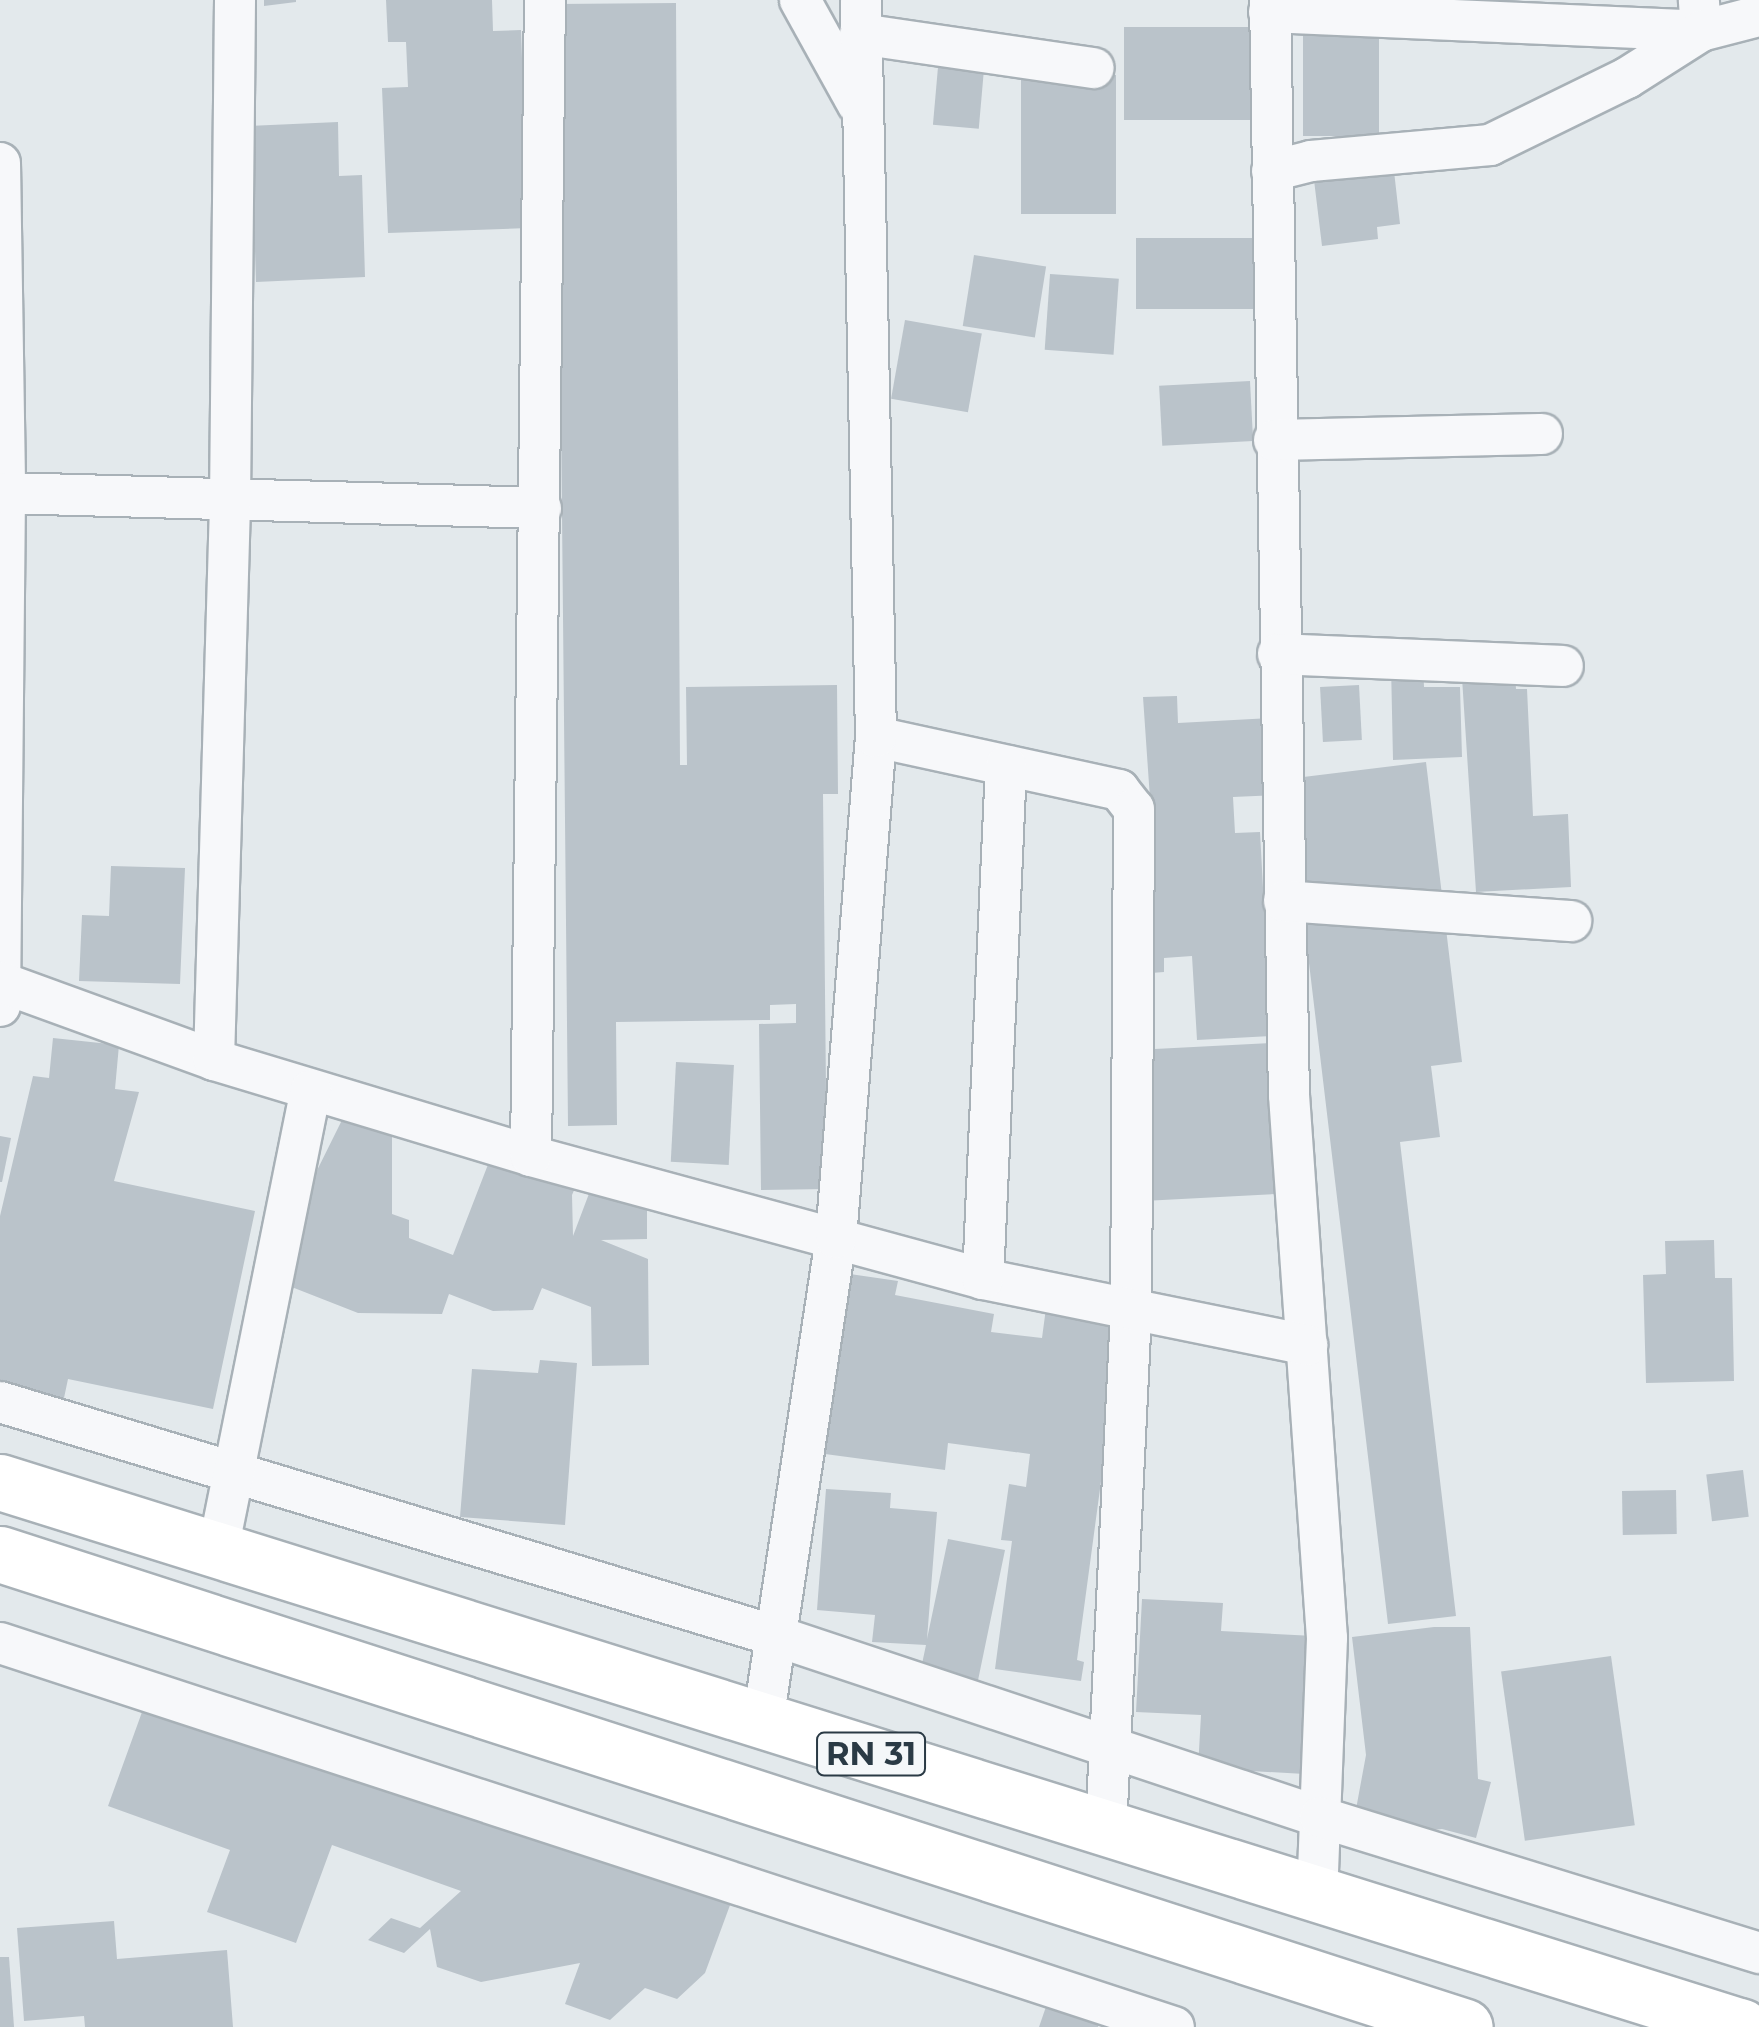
<!DOCTYPE html>
<style>
body{margin:0}
#map{position:relative;width:1759px;height:2027px;overflow:hidden;background:#e3e9ec;font-family:Montserrat,sans-serif}
div>[style]{position:absolute}
.building>*{inset:0;background:#bac3ca;transform-origin:0 0}
.roads{filter:drop-shadow(2px 0 #a8b1b7) drop-shadow(-2px 0 #a8b1b7) drop-shadow(0 2px #a8b1b7) drop-shadow(0 -2px #a8b1b7)}
.minor>*{height:40px;margin:-20px;padding:0 20px;transform-origin:20px;border-radius:20px;background:#f7f8fa}
.highway>*{height:55px;margin:-27.5px;padding:0 27.5px;transform-origin:27.5px;border-radius:27.5px;background:#fff}
span{translate:-50% -50%;white-space:nowrap;text-align:center;line-height:1.15;-webkit-text-stroke:9px #f4f7f9;paint-order:stroke}
.shield-label span{padding:2px 8px;background:#f4f7f9;border:2px solid;border-radius:8px;-webkit-text-stroke-width:0}
.shield-label{font-size:32px;color:#2a3a45;font-weight:700}
</style>
<div id="map">
<div class="building">
<div style="clip-path:polygon(264px 0,296px 0,296px 2px,264px 6px)"></div>
<div style="clip-path:polygon(386px 0,492px 0,493px 31px,521px 30px,528px 228px,388px 233px,382px 88px,408px 87px,406px 42px,388px 42px)"></div>
<div style="clip-path:polygon(676px 3px,680px 765px,687px 765px,686px 687px,837px 685px,838px 794px,823px 794px,827px 1189px,761px 1190px,759px 1024px,796px 1023px,796px 1004px,770px 1005px,770px 1020px,616px 1022px,617px 1125px,568px 1126px,557px 4px)"></div>
<div style="left:1124px;top:27px;width:136px;height:93px"></div>
<div style="left:1303px;top:28px;width:76px;height:108px"></div>
<div style="left:938px;top:67px;width:46px;height:58px;rotate:5deg"></div>
<div style="left:1021px;top:75px;width:95px;height:139px"></div>
<div style="clip-path:polygon(338px 122px,339px 176px,362px 175px,365px 277px,256px 282px,251px 126px)"></div>
<div style="clip-path:polygon(1394px 171px,1400px 224px,1377px 227px,1378px 239px,1322px 246px,1314px 180px)"></div>
<div style="left:1136px;top:238px;width:122px;height:71px"></div>
<div style="left:974px;top:255px;width:73px;height:72px;rotate:9deg"></div>
<div style="left:1050px;top:274px;width:69px;height:76px;rotate:4deg"></div>
<div style="left:905px;top:320px;width:78px;height:80px;rotate:10deg"></div>
<div style="left:1250px;top:381px;width:60px;height:91px;rotate:87deg"></div>
<div style="clip-path:polygon(1423px 664px,1424px 687px,1460px 687px,1462px 757px,1393px 760px,1391px 665px)"></div>
<div style="clip-path:polygon(1515px 675px,1516px 689px,1527px 689px,1533px 816px,1568px 814px,1571px 887px,1476px 892px,1462px 678px)"></div>
<div style="left:1359px;top:685px;width:55px;height:39px;rotate:87deg"></div>
<div style="clip-path:polygon(1177px 696px,1178px 723px,1271px 718px,1275px 795px,1233px 797px,1235px 833px,1260px 832px,1271px 1036px,1197px 1040px,1192px 956px,1164px 958px,1164px 972px,1138px 974px,1133px 888px,1156px 886px,1143px 697px)"></div>
<div style="clip-path:polygon(1426px 762px,1462px 1062px,1431px 1066px,1440px 1137px,1400px 1142px,1456px 1616px,1388px 1624px,1287px 779px)"></div>
<div style="clip-path:polygon(111px 866px,185px 868px,180px 984px,79px 981px,82px 915px,109px 916px)"></div>
<div style="clip-path:polygon(53px 1038px,119px 1045px,115px 1089px,139px 1092px,114px 1181px,255px 1211px,213px 1409px,68px 1379px,64px 1398px,0 1385px,0 1216px,33px 1076px,49px 1078px)"></div>
<div style="left:1271px;top:1043px;width:151px;height:131px;rotate:87deg"></div>
<div style="left:676px;top:1062px;width:58px;height:100px;rotate:3deg"></div>
<div style="clip-path:polygon(342px 1120px,392px 1133px,392px 1214px,409px 1220px,409px 1238px,453px 1255px,494px 1149px,581px 1174px,572px 1195px,573px 1236px,590px 1191px,647px 1203px,647px 1239px,601px 1240px,648px 1259px,649px 1365px,592px 1366px,591px 1307px,542px 1288px,533px 1310px,493px 1311px,449px 1294px,442px 1314px,358px 1313px,284px 1284px,284px 1237px)"></div>
<div style="clip-path:polygon(0 1136px,11px 1138px,2px 1182px,0 1182px)"></div>
<div style="clip-path:polygon(1714px 1240px,1715px 1278px,1732px 1278px,1734px 1381px,1646px 1383px,1643px 1275px,1666px 1274px,1665px 1241px)"></div>
<div style="clip-path:polygon(843px 1273px,898px 1281px,895px 1295px,994px 1314px,991px 1332px,1042px 1338px,1046px 1308px,1123px 1318px,1077px 1660px,1084px 1662px,1081px 1681px,995px 1669px,1012px 1541px,1001px 1540px,1009px 1484px,1026px 1487px,1030px 1454px,948px 1443px,945px 1470px,825px 1454px)"></div>
<div style="clip-path:polygon(540px 1360px,577px 1363px,565px 1525px,460px 1517px,472px 1369px,538px 1373px)"></div>
<div style="left:1743px;top:1470px;width:47px;height:37px;rotate:83deg"></div>
<div style="clip-path:polygon(826px 1489px,891px 1493px,890px 1508px,937px 1512px,927px 1639px,948px 1539px,1005px 1550px,976px 1690px,919px 1678px,926px 1645px,872px 1642px,875px 1615px,817px 1610px)"></div>
<div style="left:1676px;top:1490px;width:44px;height:54px;rotate:89deg"></div>
<div style="clip-path:polygon(1142px 1599px,1223px 1603px,1221px 1631px,1314px 1636px,1305px 1774px,1198px 1768px,1201px 1715px,1136px 1712px)"></div>
<div style="clip-path:polygon(1434px 1627px,1470px 1627px,1478px 1779px,1491px 1782px,1476px 1838px,1442px 1829px,1405px 1833px,1354px 1820px,1366px 1755px,1352px 1637px)"></div>
<div style="left:1611px;top:1656px;width:171px;height:111px;rotate:82deg"></div>
<div style="clip-path:polygon(146px 1701px,740px 1878px,705px 1973px,677px 1999px,645px 1988px,610px 2020px,565px 2004px,580px 1963px,481px 1982px,437px 1967px,430px 1929px,404px 1953px,368px 1940px,391px 1918px,420px 1928px,461px 1891px,332px 1845px,296px 1943px,207px 1912px,230px 1850px,108px 1806px)"></div>
<div style="clip-path:polygon(114px 1921px,117px 1959px,227px 1950px,233px 2027px,85px 2027px,84px 2016px,24px 2021px,17px 1928px)"></div>
<div style="clip-path:polygon(0 1957px,9px 1957px,14px 2027px,0 2027px)"></div>
<div style="clip-path:polygon(1050px 1995px,1102px 2012px,1098px 2027px,1039px 2027px)"></div>
</div>
<div class="roads">
<div class="minor">
<div style="left:800px;top:0;width:118px;rotate:61deg"></div>
<div style="left:1270px;top:0;width:1095px;rotate:89.01deg"></div>
<div style="left:1289px;top:1095px;width:544px;rotate:86deg"></div>
<div style="left:1327px;top:1638px;width:255px;rotate:92.2deg"></div>
<div style="left:1269px;top:12px;width:432px;rotate:2.5deg"></div>
<div style="left:1701px;top:31px;width:31px;rotate:-94deg"></div>
<div style="left:860px;top:34px;width:236px;rotate:8.3deg"></div>
<div style="left:0;top:163px;width:330px;rotate:89.1deg"></div>
<div style="left:5px;top:493px;width:513px;rotate:90.56deg"></div>
<div style="left:1272px;top:171px;width:40px;rotate:-14.4deg"></div>
<div style="left:1311px;top:161px;width:180px;rotate:-5.1deg"></div>
<div style="left:1490px;top:145px;width:153px;rotate:-26.1deg"></div>
<div style="left:1627px;top:78px;width:88px;rotate:-32.4deg"></div>
<div style="left:1701px;top:31px;width:60px;rotate:-14.5deg"></div>
<div style="left:1274px;top:440px;width:268px;rotate:-1.3deg"></div>
<div style="left:5px;top:493px;width:536px;rotate:1.6deg"></div>
<div style="left:1278px;top:654px;width:285px;rotate:2.4deg"></div>
<div style="left:876px;top:737px;width:249px;rotate:12.3deg"></div>
<div style="left:1119px;top:790px;width:24px;rotate:52deg"></div>
<div style="left:1134px;top:809px;width:503px;rotate:90.34deg"></div>
<div style="left:1131px;top:1312px;width:517px;rotate:92.77deg"></div>
<div style="left:1284px;top:901px;width:288px;rotate:4deg"></div>
<div style="left:0;top:982px;width:228px;rotate:20deg"></div>
<div style="left:214px;top:1060px;width:331px;rotate:16.8deg"></div>
<div style="left:531px;top:1156px;width:468px;rotate:15.2deg"></div>
<div style="left:983px;top:1279px;width:331px;rotate:11.5deg"></div>
<div style="left:214px;top:1060px;width:557px;rotate:-88.35deg"></div>
<div style="left:230px;top:503px;width:503px;rotate:-89.43deg"></div>
<div style="left:531px;top:1156px;width:1156px;rotate:-89.31deg"></div>
<div style="left:983px;top:1279px;width:514px;rotate:-87.43deg"></div>
<div style="left:0;top:1402px;width:811px;rotate:16.78deg"></div>
<div style="left:776px;top:1636px;width:573px;rotate:18.4deg"></div>
<div style="left:1320px;top:1817px;width:460px;rotate:17.2deg"></div>
<div style="left:218px;top:1550px;width:469px;rotate:-78.6deg"></div>
<div style="left:0;top:1643px;width:1235px;rotate:18.11deg"></div>
<div style="left:763px;top:1721px;width:488px;rotate:-81.4deg"></div>
<div style="left:836px;top:1238px;width:503px;rotate:-85.44deg"></div>
<div style="left:876px;top:737px;width:737px;rotate:-91.17deg"></div>
</div>
<div class="highway">
<div style="left:0;top:1482px;width:1825px;rotate:17.37deg"></div>
<div style="left:0;top:1554px;width:1539px;rotate:17.89deg"></div>
</div>
</div>
<div class="shield-label">
<span style="left:871px;top:1754px">RN 31</span>
</div>
</div>
